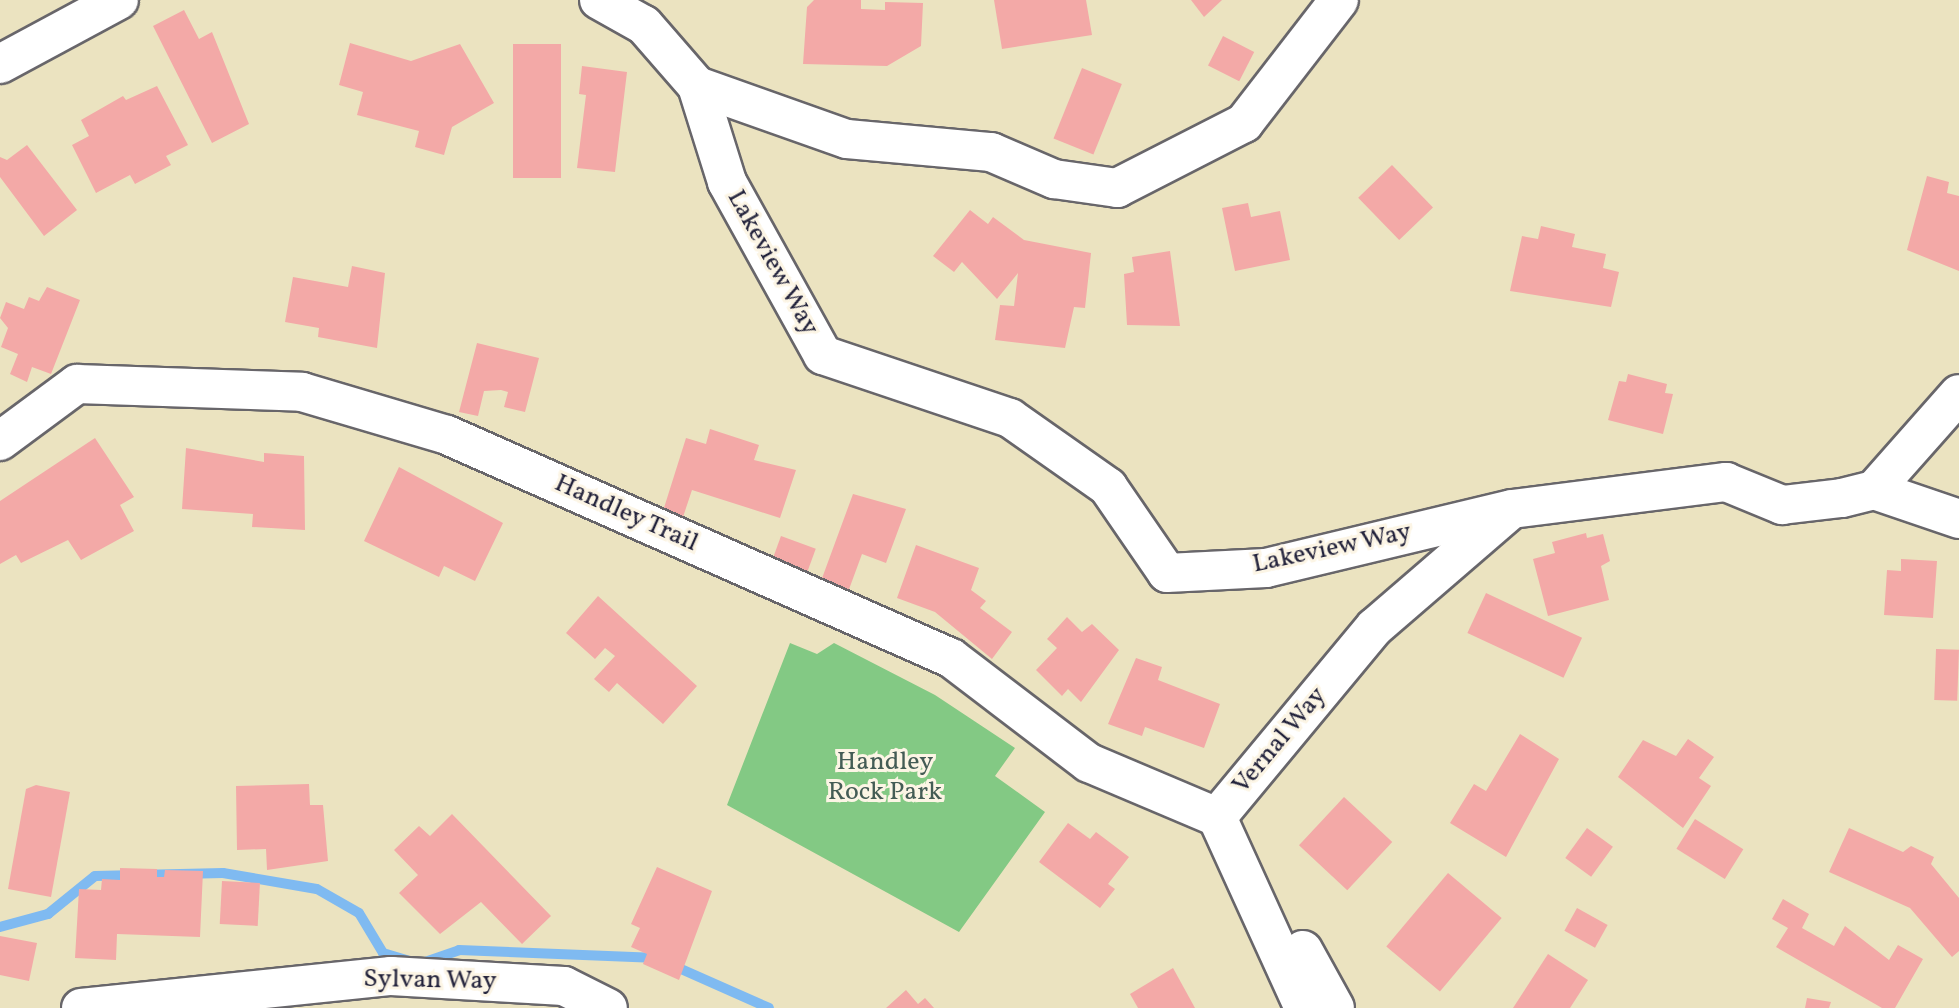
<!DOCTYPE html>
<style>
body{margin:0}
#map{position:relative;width:1959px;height:1008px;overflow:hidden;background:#ebe3c0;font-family:Vollkorn,serif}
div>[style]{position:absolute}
.green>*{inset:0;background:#83c984}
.stream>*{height:10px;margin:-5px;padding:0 5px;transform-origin:5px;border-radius:5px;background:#7fbaf1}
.building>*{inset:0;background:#f3a9a7;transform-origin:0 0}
.roads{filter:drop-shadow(2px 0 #68666a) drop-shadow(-2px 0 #68666a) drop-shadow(0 2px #68666a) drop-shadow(0 -2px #68666a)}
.minor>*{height:38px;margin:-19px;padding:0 19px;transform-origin:19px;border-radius:19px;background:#fff}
span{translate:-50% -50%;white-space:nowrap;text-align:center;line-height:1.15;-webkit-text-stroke:6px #fcf5e5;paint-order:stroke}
.street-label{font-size:26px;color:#22223b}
.park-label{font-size:26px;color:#445c55}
</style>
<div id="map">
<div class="green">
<div style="clip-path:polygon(790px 643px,817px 654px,834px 643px,935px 695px,1015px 748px,995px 776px,1045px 812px,959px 932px,727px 805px)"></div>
</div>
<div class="stream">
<div style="left:0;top:927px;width:50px;rotate:-15.2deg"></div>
<div style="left:48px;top:914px;width:60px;rotate:-39deg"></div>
<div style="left:95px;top:876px;width:128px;rotate:-1.3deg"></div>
<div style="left:223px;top:873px;width:95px;rotate:9.7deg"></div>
<div style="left:317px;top:889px;width:48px;rotate:29.7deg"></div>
<div style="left:359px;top:913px;width:47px;rotate:59deg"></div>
<div style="left:383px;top:953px;width:27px;rotate:17deg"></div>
<div style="left:425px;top:962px;width:36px;rotate:-19deg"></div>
<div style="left:459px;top:950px;width:199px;rotate:2.3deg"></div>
<div style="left:672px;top:965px;width:106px;rotate:23.9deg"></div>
</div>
<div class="building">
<div style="clip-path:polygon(814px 0,861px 0,861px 9px,885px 10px,885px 2px,923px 3px,921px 46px,887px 66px,803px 64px,807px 7px)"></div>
<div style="clip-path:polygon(994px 0,1086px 0,1092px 35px,1002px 49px)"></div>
<div style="clip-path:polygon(1191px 0,1222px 0,1204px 17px)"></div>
<div style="clip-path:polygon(184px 10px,199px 39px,212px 32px,249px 124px,212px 143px,153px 26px)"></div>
<div style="left:1223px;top:36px;width:35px;height:33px;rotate:27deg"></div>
<div style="clip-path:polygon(350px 43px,411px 61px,460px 44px,494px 103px,452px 127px,444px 155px,415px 147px,419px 131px,357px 115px,363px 92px,339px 85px)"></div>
<div style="left:561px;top:44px;width:134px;height:48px;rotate:90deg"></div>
<div style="clip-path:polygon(582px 66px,627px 72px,615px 172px,577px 168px,586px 95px,579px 94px)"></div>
<div style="left:1082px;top:68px;width:43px;height:76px;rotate:22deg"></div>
<div style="clip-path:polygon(157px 86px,188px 145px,166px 156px,171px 165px,135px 184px,130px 175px,96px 193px,72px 145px,89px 136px,81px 120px,123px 96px,126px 100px)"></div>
<div style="clip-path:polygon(27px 145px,77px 210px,44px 236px,0 177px,0 157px,7px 160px)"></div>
<div style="left:1392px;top:165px;width:59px;height:47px;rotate:46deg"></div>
<div style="clip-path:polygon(1927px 176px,1949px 182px,1947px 193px,1959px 196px,1959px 271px,1907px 250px)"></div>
<div style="clip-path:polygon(1248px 203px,1251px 217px,1280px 211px,1290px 260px,1235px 271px,1222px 208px)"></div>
<div style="clip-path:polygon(970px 210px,988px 224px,993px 217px,1024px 240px,1091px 253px,1085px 308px,1074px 307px,1065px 348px,995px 340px,1000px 305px,1014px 306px,1018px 273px,997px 299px,962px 262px,954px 272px,933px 256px)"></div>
<div style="clip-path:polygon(1541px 226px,1575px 234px,1572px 247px,1606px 254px,1603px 268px,1619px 272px,1611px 307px,1510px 291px,1522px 236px,1538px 239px)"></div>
<div style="clip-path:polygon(1170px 251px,1180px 326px,1127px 325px,1124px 274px,1134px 272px,1132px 257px)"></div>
<div style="clip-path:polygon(352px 266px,385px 273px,377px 348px,318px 337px,319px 328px,285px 322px,293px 277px,348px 287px)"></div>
<div style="clip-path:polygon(47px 287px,80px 300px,51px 374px,32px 367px,27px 382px,10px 374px,18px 354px,1px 347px,8px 328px,0 318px,6px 302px,24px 309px,29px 297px,39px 301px)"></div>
<div style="clip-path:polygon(477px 343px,539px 358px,525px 412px,504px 407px,508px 392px,501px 390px,484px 391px,478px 416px,459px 412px)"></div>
<div style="clip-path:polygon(1628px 374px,1667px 384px,1665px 393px,1673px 394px,1663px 434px,1608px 420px,1619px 381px,1626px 382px)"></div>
<div style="clip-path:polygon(710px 429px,759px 445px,754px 460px,796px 470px,780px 518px,692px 490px,683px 517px,663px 511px,686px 438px,706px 444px)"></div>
<div style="clip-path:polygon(95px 438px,134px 497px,120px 505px,134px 531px,81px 560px,68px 540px,21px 563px,16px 555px,0 564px,0 501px)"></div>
<div style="clip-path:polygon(186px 448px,264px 462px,264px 453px,304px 456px,305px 530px,252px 527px,253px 514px,182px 509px)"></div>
<div style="clip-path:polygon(399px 467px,503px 523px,475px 581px,444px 566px,439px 577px,364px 541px)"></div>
<div style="clip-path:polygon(853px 494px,906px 509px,886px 563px,862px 554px,848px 592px,821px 581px)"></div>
<div style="clip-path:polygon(1586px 533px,1587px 538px,1603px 534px,1610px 561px,1601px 566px,1609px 600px,1548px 616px,1533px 559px,1555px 553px,1552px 542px)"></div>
<div style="left:781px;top:536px;width:37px;height:32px;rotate:20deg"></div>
<div style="clip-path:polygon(916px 545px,979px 568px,971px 590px,986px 601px,980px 608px,1012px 632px,992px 659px,935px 612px,897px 598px)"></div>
<div style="clip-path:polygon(1901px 559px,1937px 561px,1933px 618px,1884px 615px,1887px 570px,1901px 571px)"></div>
<div style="left:1486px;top:593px;width:106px;height:44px;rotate:25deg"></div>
<div style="clip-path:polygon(598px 596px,697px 686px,663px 724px,617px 683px,609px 692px,594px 679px,615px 656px,605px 648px,595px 659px,566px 633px)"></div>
<div style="clip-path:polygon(1067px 617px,1082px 632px,1092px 624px,1119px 650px,1081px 702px,1068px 689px,1062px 696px,1036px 670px,1057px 648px,1047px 639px)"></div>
<div style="left:1936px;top:649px;width:23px;height:51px;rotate:2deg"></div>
<div style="clip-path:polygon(1136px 658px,1162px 667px,1158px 680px,1220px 704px,1204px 748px,1145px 727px,1142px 736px,1108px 724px)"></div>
<div style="clip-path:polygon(1520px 734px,1559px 759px,1506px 857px,1450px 823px,1474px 784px,1486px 791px)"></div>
<div style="clip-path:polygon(1688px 739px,1714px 757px,1699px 778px,1711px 786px,1683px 828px,1618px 777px,1643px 740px,1676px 756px)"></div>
<div style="clip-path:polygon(309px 784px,310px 805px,323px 805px,328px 861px,267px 870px,266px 849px,237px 850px,236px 786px)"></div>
<div style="clip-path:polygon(36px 785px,70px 792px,51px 897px,8px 889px,26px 789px)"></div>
<div style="left:1344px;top:797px;width:66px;height:66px;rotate:43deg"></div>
<div style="clip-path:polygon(452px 814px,551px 916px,522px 944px,481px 902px,440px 934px,399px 893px,418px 875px,394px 850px,419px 826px,430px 836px)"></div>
<div style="left:1695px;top:819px;width:57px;height:35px;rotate:32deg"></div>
<div style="clip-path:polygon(1068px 823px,1090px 839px,1096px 832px,1129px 857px,1108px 884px,1115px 889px,1100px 908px,1039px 862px)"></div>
<div style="left:1587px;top:828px;width:32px;height:37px;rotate:36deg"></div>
<div style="clip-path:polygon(1849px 828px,1903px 852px,1911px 846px,1934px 857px,1931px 864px,1959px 898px,1959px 951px,1952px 957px,1910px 908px,1829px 872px)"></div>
<div style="clip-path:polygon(657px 867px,712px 891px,679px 980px,643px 964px,647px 954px,631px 947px,640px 928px,631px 924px)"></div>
<div style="clip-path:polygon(120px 868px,157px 869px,157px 877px,164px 877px,165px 870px,203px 871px,200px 937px,117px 934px,116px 960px,75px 958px,79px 889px,101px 890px,102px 879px,120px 880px)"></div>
<div style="left:1448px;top:873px;width:70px;height:96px;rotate:40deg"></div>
<div style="left:222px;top:881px;width:38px;height:43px;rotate:3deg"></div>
<div style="clip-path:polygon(1783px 899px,1809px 914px,1802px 928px,1834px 946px,1845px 926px,1889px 960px,1898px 945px,1923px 959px,1895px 1008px,1882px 1008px,1776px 947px,1788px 928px,1772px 919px)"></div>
<div style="left:1577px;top:908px;width:35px;height:26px;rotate:29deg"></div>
<div style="clip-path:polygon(0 936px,37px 943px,29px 981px,0 975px)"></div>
<div style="clip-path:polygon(1548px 954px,1588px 980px,1570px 1008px,1513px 1008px)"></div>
<div style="clip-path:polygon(1173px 968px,1195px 1008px,1138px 1008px,1130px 994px)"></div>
<div style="clip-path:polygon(906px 990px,918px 1004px,925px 998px,934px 1008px,886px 1008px)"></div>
<div style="clip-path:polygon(1807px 998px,1831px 1002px,1829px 1008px,1805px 1008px)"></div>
</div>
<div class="roads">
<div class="minor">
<div style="left:599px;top:0;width:51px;rotate:29.1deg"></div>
<div style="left:644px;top:25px;width:81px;rotate:49deg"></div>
<div style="left:697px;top:86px;width:101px;rotate:72.6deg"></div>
<div style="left:727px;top:182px;width:198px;rotate:61deg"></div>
<div style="left:823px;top:355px;width:197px;rotate:18.6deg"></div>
<div style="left:1010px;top:418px;width:120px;rotate:35.1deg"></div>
<div style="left:1108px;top:487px;width:104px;rotate:55.5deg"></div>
<div style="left:1167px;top:573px;width:99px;rotate:-2.9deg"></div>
<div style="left:1266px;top:568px;width:253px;rotate:-13.5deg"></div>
<div style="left:1512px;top:509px;width:216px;rotate:-7.2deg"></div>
<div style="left:1726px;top:482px;width:61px;rotate:22.3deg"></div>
<div style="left:1782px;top:505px;width:60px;rotate:-6.7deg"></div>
<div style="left:1842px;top:498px;width:33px;rotate:-14deg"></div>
<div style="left:1874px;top:490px;width:128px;rotate:-48.5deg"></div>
<div style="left:0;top:64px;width:135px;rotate:-28.3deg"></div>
<div style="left:697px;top:86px;width:159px;rotate:19.5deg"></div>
<div style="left:847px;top:139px;width:145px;rotate:5.2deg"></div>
<div style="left:991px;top:152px;width:69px;rotate:23.2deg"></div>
<div style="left:1054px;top:179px;width:64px;rotate:8.1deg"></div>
<div style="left:1117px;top:188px;width:143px;rotate:-27.1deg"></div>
<div style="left:1244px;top:123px;width:155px;rotate:-52.3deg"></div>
<div style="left:0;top:441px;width:96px;rotate:-36.5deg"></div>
<div style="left:77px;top:384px;width:225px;rotate:2deg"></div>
<div style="left:302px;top:392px;width:151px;rotate:16.5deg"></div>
<div style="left:447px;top:435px;width:551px;rotate:23.87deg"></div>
<div style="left:951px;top:658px;width:173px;rotate:37.3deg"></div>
<div style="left:1089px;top:763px;width:139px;rotate:22.9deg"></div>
<div style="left:1874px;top:490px;width:90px;rotate:18.8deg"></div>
<div style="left:1303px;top:950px;width:66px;rotate:61.1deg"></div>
<div style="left:81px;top:1008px;width:312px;rotate:-5.9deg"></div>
<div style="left:391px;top:976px;width:173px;rotate:3.3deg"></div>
<div style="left:564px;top:986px;width:49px;rotate:26.6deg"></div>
<div style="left:1304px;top:1008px;width:210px;rotate:-114.5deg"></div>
<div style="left:1217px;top:817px;width:247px;rotate:-50.3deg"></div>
<div style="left:1375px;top:627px;width:176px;rotate:-40.8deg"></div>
</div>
</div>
<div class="street-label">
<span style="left:772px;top:263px;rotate:61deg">Lakeview Way</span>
<span style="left:626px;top:514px;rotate:24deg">Handley Trail</span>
<span style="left:1332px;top:549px;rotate:-12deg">Lakeview Way</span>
<span style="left:1280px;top:741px;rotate:-50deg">Vernal Way</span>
<span style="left:430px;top:981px;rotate:1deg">Sylvan Way</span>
</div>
<div class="park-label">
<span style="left:885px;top:778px">Handley<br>Rock Park</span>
</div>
</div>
